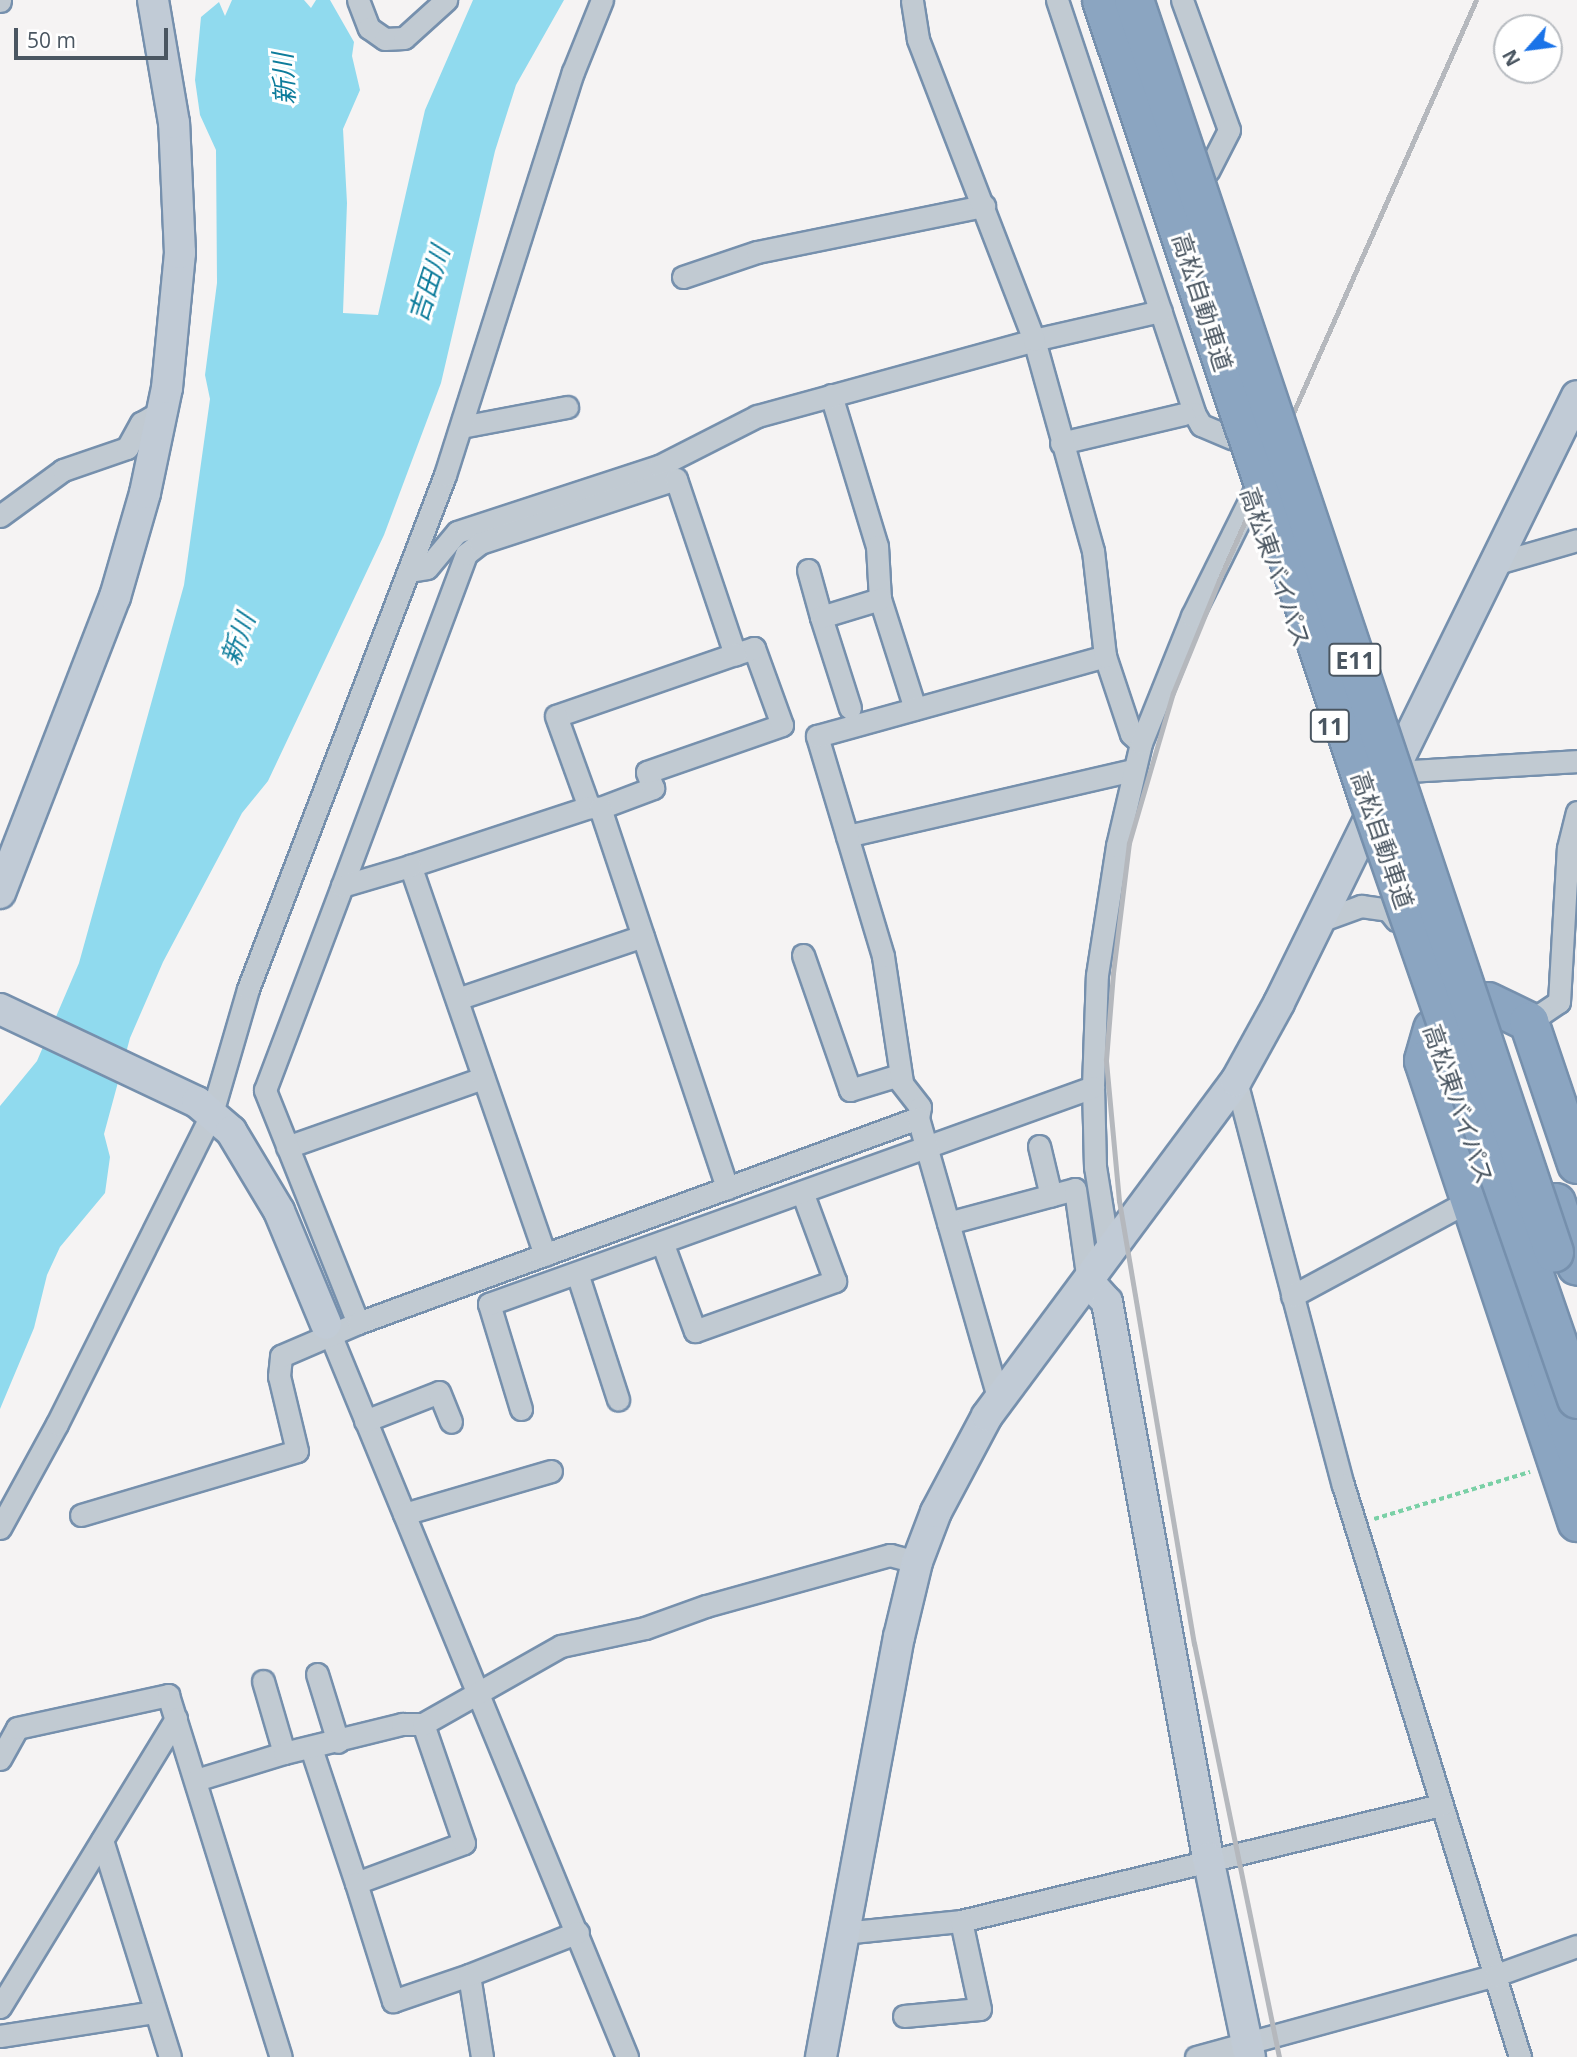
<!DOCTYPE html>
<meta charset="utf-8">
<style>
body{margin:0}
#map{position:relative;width:1577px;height:2057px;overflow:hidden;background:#f5f3f3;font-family:"Open Sans","Noto Sans JP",sans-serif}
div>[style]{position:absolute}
.water>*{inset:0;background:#90daee}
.path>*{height:3.5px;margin-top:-1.75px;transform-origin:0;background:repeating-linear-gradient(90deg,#7ad0a6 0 5px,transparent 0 8.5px)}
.roads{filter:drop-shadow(2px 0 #7690ad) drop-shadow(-2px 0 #7690ad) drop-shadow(0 2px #7690ad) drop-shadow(0 -2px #7690ad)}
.street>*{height:21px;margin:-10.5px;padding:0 10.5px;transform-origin:10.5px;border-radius:10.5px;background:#c1cad2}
.secondary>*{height:30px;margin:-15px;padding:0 15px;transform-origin:15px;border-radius:15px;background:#c1cbd6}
.highway>*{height:38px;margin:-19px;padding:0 19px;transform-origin:19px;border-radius:19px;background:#8ba5c1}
.rail>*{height:5px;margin:-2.5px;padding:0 2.5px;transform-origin:2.5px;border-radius:2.5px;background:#b5b8bd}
.bridges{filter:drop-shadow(2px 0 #7690ad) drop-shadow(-2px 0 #7690ad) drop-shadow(0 2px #7690ad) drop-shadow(0 -2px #7690ad)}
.highway-bridge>*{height:38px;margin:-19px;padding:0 19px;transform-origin:19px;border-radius:19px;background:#8ba5c1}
span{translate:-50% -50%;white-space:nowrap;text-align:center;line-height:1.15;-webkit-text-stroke:6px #fff;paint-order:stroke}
.shield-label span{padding:2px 5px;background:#fff;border:2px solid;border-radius:5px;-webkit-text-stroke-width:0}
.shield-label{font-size:23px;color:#4a5661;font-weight:700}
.street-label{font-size:24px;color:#4a5661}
.water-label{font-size:26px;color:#0c7c9b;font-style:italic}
.north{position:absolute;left:1493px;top:14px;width:70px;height:70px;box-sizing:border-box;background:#fff;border:2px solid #b7bbc0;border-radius:50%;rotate:242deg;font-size:19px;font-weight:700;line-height:28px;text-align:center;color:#4a5661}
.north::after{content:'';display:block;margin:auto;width:24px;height:32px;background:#1a73e8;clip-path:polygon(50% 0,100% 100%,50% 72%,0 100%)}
.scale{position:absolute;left:14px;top:28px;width:154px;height:32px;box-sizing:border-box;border:4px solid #4a5661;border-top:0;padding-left:9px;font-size:21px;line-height:24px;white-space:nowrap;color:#4a5661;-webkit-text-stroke:5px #fff;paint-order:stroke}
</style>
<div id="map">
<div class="water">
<div style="clip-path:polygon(232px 0,304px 0,311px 8px,316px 0,330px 0,354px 42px,352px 56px,360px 90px,343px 129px,347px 203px,343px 313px,378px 315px,425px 110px,473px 0,564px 0,516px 85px,495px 151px,441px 383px,384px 535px,268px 781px,242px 813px,163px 962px,130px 1038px,104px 1134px,110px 1157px,105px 1193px,60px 1247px,47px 1275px,34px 1328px,0 1409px,0 1106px,37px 1061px,79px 963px,184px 585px,210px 399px,205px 375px,217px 283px,216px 150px,200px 115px,195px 80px,201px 17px,219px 2px,225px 16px)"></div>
</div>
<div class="path">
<div style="left:1374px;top:1519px;width:163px;rotate:-16.8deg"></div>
</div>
<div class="roads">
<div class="street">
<div style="left:358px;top:0;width:30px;rotate:69deg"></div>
<div style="left:369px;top:28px;width:19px;rotate:35deg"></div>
<div style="left:385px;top:39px;width:19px;rotate:-3deg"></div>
<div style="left:404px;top:38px;width:57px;rotate:-42.1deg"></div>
<div style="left:1057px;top:0;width:435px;rotate:71.6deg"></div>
<div style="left:1194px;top:413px;width:14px;rotate:60deg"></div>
<div style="left:1201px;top:425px;width:34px;rotate:23deg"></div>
<div style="left:1182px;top:0;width:138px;rotate:70.1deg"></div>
<div style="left:1229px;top:130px;width:46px;rotate:117.1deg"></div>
<div style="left:0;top:1px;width:1px;rotate:-90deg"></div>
<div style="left:683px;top:277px;width:78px;rotate:-18.7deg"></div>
<div style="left:757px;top:252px;width:232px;rotate:-11.5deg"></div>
<div style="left:831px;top:395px;width:158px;rotate:73.1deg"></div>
<div style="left:877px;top:546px;width:53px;rotate:86.8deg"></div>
<div style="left:880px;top:599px;width:115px;rotate:72.3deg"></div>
<div style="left:461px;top:427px;width:108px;rotate:-10.7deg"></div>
<div style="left:1061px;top:443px;width:126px;rotate:-13.3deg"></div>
<div style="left:0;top:516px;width:78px;rotate:-36.1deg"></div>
<div style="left:63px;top:470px;width:68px;rotate:-19deg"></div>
<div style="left:127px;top:448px;width:29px;rotate:-61deg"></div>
<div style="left:141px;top:423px;width:24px;rotate:-30deg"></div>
<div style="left:1494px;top:564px;width:86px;rotate:-16.1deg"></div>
<div style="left:808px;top:570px;width:49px;rotate:74.5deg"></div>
<div style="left:410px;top:571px;width:17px;rotate:-10deg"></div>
<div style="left:427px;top:568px;width:47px;rotate:-50.2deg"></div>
<div style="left:457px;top:532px;width:213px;rotate:-18.1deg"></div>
<div style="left:659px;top:466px;width:110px;rotate:-27deg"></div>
<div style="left:757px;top:416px;width:287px;rotate:-15.3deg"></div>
<div style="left:1034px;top:340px;width:130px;rotate:-12.9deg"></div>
<div style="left:1105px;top:656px;width:82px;rotate:71.6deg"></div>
<div style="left:1131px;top:734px;width:13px;rotate:42deg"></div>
<div style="left:850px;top:708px;width:96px;rotate:-107.7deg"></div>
<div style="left:821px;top:617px;width:62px;rotate:-17deg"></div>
<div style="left:1410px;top:771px;width:167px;rotate:-3.4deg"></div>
<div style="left:600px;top:808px;width:57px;rotate:-20.7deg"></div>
<div style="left:653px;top:788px;width:17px;rotate:-111deg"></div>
<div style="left:647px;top:772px;width:143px;rotate:-19.2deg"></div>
<div style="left:782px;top:725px;width:82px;rotate:-110deg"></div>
<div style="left:754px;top:648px;width:20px;rotate:162deg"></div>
<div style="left:847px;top:836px;width:294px;rotate:-13deg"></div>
<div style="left:342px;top:886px;width:354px;rotate:-69.5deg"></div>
<div style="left:466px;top:554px;width:18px;rotate:-38deg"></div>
<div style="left:480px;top:543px;width:206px;rotate:-18.1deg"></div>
<div style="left:676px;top:479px;width:185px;rotate:71.4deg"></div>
<div style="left:735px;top:654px;width:189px;rotate:160.9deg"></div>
<div style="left:556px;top:716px;width:97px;rotate:70.1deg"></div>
<div style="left:1320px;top:921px;width:44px;rotate:-20.1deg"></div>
<div style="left:1361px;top:906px;width:27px;rotate:8deg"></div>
<div style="left:1388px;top:910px;width:13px;rotate:51deg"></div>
<div style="left:803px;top:955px;width:143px;rotate:70.8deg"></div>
<div style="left:850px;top:1090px;width:48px;rotate:-16.9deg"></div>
<div style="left:896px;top:1076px;width:39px;rotate:52deg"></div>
<div style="left:920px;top:1107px;width:11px;rotate:100deg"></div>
<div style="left:457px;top:999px;width:196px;rotate:-18.7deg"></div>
<div style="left:1529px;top:1022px;width:36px;rotate:-34deg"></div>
<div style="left:1559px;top:1002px;width:154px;rotate:-86.7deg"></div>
<div style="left:1568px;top:848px;width:37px;rotate:-76deg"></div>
<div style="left:1236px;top:1081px;width:418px;rotate:75.2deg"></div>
<div style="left:1343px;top:1485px;width:599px;rotate:72.81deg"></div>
<div style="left:902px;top:1082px;width:127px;rotate:-98.6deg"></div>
<div style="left:883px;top:956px;width:230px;rotate:-106.7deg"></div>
<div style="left:817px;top:736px;width:299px;rotate:-15.5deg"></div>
<div style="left:1105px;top:656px;width:106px;rotate:-96.5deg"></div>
<div style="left:1093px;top:551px;width:219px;rotate:-105.6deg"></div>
<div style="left:1034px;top:340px;width:323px;rotate:-111.1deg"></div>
<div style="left:918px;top:39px;width:39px;rotate:-99deg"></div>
<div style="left:1039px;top:1146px;width:51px;rotate:76.5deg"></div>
<div style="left:287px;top:1147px;width:208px;rotate:-19.4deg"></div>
<div style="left:948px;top:1223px;width:131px;rotate:-15deg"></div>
<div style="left:1075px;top:1189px;width:93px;rotate:82deg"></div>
<div style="left:662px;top:1242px;width:95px;rotate:69.7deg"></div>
<div style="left:695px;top:1331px;width:149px;rotate:-19.7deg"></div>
<div style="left:835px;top:1281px;width:95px;rotate:-110.3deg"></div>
<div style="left:1109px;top:1253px;width:87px;rotate:-99.2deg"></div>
<div style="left:1095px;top:1167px;width:80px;rotate:-91.4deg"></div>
<div style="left:1093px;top:1087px;width:112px;rotate:-88deg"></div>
<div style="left:1097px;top:975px;width:131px;rotate:-81.2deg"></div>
<div style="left:1117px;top:846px;width:106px;rotate:-76.9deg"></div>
<div style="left:1141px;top:743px;width:137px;rotate:-68.1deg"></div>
<div style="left:1192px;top:616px;width:135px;rotate:-63.6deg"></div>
<div style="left:545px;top:1255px;width:412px;rotate:-109.1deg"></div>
<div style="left:410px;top:866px;width:188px;rotate:-18.2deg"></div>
<div style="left:589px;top:807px;width:11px;rotate:5deg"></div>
<div style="left:600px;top:808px;width:401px;rotate:71.5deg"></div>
<div style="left:577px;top:1273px;width:133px;rotate:72deg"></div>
<div style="left:1292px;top:1296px;width:202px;rotate:-28.3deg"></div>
<div style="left:358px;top:1323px;width:251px;rotate:-111.8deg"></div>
<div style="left:265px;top:1090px;width:218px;rotate:-69.3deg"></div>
<div style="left:342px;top:886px;width:71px;rotate:-16.4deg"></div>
<div style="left:326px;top:1324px;width:792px;rotate:67.67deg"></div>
<div style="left:521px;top:1409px;width:110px;rotate:-106.9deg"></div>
<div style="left:489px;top:1304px;width:642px;rotate:-19.76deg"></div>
<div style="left:365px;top:1421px;width:79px;rotate:-21.4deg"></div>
<div style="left:439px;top:1392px;width:32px;rotate:68deg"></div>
<div style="left:404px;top:1514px;width:153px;rotate:-16.3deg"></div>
<div style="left:81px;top:1515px;width:225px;rotate:-16.5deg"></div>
<div style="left:297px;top:1451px;width:77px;rotate:-103.5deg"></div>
<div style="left:279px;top:1376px;width:20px;rotate:-84deg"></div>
<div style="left:281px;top:1356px;width:84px;rotate:-23.2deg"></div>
<div style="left:358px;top:1323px;width:596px;rotate:-20.11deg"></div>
<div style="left:918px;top:1118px;width:293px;rotate:74deg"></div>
<div style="left:0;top:1528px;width:119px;rotate:-61.3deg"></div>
<div style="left:57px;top:1424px;width:347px;rotate:-63.5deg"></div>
<div style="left:212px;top:1113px;width:129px;rotate:-73.8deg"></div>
<div style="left:248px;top:989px;width:550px;rotate:-69.03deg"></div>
<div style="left:445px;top:475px;width:423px;rotate:-72.4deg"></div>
<div style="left:573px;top:72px;width:78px;rotate:-68.1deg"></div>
<div style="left:317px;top:1674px;width:71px;rotate:72.8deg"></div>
<div style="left:263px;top:1681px;width:75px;rotate:73.7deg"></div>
<div style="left:311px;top:1748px;width:142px;rotate:71.6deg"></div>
<div style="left:356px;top:1883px;width:115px;rotate:-20.3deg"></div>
<div style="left:464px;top:1843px;width:126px;rotate:-109deg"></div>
<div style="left:0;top:1759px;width:35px;rotate:-61deg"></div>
<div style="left:17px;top:1728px;width:155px;rotate:-12.3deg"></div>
<div style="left:168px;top:1695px;width:379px;rotate:72.7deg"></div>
<div style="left:196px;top:1780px;width:92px;rotate:-17.1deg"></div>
<div style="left:284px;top:1753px;width:122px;rotate:-13.8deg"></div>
<div style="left:402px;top:1724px;width:21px"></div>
<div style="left:423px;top:1724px;width:159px;rotate:-29.5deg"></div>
<div style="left:561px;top:1646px;width:86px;rotate:-12.1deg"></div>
<div style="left:645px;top:1628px;width:65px;rotate:-19.8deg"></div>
<div style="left:706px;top:1606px;width:191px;rotate:-15.5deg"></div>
<div style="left:890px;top:1555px;width:28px;rotate:15deg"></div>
<div style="left:102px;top:1840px;width:227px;rotate:72.6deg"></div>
<div style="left:356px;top:1883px;width:124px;rotate:72.6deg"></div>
<div style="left:393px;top:2001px;width:80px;rotate:-18.9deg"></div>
<div style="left:469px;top:1975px;width:83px;rotate:81deg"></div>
<div style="left:843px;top:1933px;width:119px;rotate:-5.8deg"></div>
<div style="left:961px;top:1921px;width:494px;rotate:-13.6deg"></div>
<div style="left:469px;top:1975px;width:117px;rotate:-21.5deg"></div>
<div style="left:0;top:2007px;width:338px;rotate:-58.6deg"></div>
<div style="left:904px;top:2016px;width:76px;rotate:-5.3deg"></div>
<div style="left:980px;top:2009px;width:90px;rotate:-102.2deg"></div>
<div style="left:0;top:2036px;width:157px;rotate:-8.8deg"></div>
<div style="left:1196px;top:2057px;width:311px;rotate:-15.3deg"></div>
<div style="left:1496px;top:1975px;width:86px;rotate:-19.7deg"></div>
</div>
<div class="secondary">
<div style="left:0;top:893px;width:318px;rotate:-68.8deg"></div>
<div style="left:115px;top:597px;width:108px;rotate:-73.9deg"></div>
<div style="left:145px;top:493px;width:107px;rotate:-78.2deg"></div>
<div style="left:167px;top:388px;width:136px;rotate:-84.5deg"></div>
<div style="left:180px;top:253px;width:130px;rotate:-92.6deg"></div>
<div style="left:174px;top:123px;width:125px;rotate:-99.7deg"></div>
<div style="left:0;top:1009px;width:218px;rotate:25.3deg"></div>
<div style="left:197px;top:1102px;width:45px;rotate:40.5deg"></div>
<div style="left:231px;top:1131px;width:93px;rotate:59deg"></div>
<div style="left:279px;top:1211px;width:122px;rotate:67.4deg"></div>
<div style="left:1088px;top:1281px;width:28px;rotate:48deg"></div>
<div style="left:1107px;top:1302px;width:565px;rotate:79.7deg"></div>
<div style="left:1208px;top:1858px;width:203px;rotate:78.1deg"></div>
<div style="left:821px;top:2057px;width:427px;rotate:-79.5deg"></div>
<div style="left:899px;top:1637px;width:77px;rotate:-76.5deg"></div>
<div style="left:917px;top:1562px;width:53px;rotate:-69.2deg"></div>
<div style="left:936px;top:1512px;width:109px;rotate:-62deg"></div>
<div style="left:987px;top:1416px;width:417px;rotate:-53.4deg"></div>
<div style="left:1236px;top:1081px;width:89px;rotate:-61.1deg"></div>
<div style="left:1279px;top:1003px;width:676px;rotate:-63.85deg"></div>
</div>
<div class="highway">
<div style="left:1488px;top:1002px;width:46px;rotate:26deg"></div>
<div style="left:1529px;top:1022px;width:150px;rotate:71.3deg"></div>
<div style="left:1433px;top:1029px;width:33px;rotate:106deg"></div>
<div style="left:1424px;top:1061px;width:486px;rotate:71.6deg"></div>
<div style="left:1556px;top:1203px;width:66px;rotate:71.6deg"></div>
<div style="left:1547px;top:1363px;width:93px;rotate:71.2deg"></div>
</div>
</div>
<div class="rail">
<div style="left:1279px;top:2057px;width:422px;rotate:-101.6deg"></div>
<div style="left:1194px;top:1644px;width:449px;rotate:-99.6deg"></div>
<div style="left:1119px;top:1201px;width:142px;rotate:-95.3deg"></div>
<div style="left:1106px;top:1060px;width:87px;rotate:-85.4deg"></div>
<div style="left:1113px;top:973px;width:131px;rotate:-83deg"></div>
<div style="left:1129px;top:843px;width:156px;rotate:-73.7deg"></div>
<div style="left:1173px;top:693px;width:122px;rotate:-67.8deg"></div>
<div style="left:1219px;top:580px;width:634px;rotate:-66.1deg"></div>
</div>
<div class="bridges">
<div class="highway-bridge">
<div style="left:1102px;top:0;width:842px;rotate:71.52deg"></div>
<div style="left:1369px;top:799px;width:635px;rotate:70.88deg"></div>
<div style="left:1134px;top:0;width:1321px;rotate:71.46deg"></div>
</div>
</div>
<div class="shield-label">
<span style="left:1355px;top:660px">E11</span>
<span style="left:1330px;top:726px">11</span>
</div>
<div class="street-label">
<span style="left:1203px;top:302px;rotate:72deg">高松自動車道</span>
<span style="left:1276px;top:567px;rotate:71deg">高松東バイパス</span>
<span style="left:1383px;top:840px;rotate:71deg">高松自動車道</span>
<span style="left:1459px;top:1104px;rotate:71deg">高松東バイパス</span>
</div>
<div class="water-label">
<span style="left:284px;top:79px;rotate:-93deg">新川</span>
<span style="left:429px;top:284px;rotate:-72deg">吉田川</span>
<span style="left:238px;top:639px;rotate:-70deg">新川</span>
</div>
<div class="north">N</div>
<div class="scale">50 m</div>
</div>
